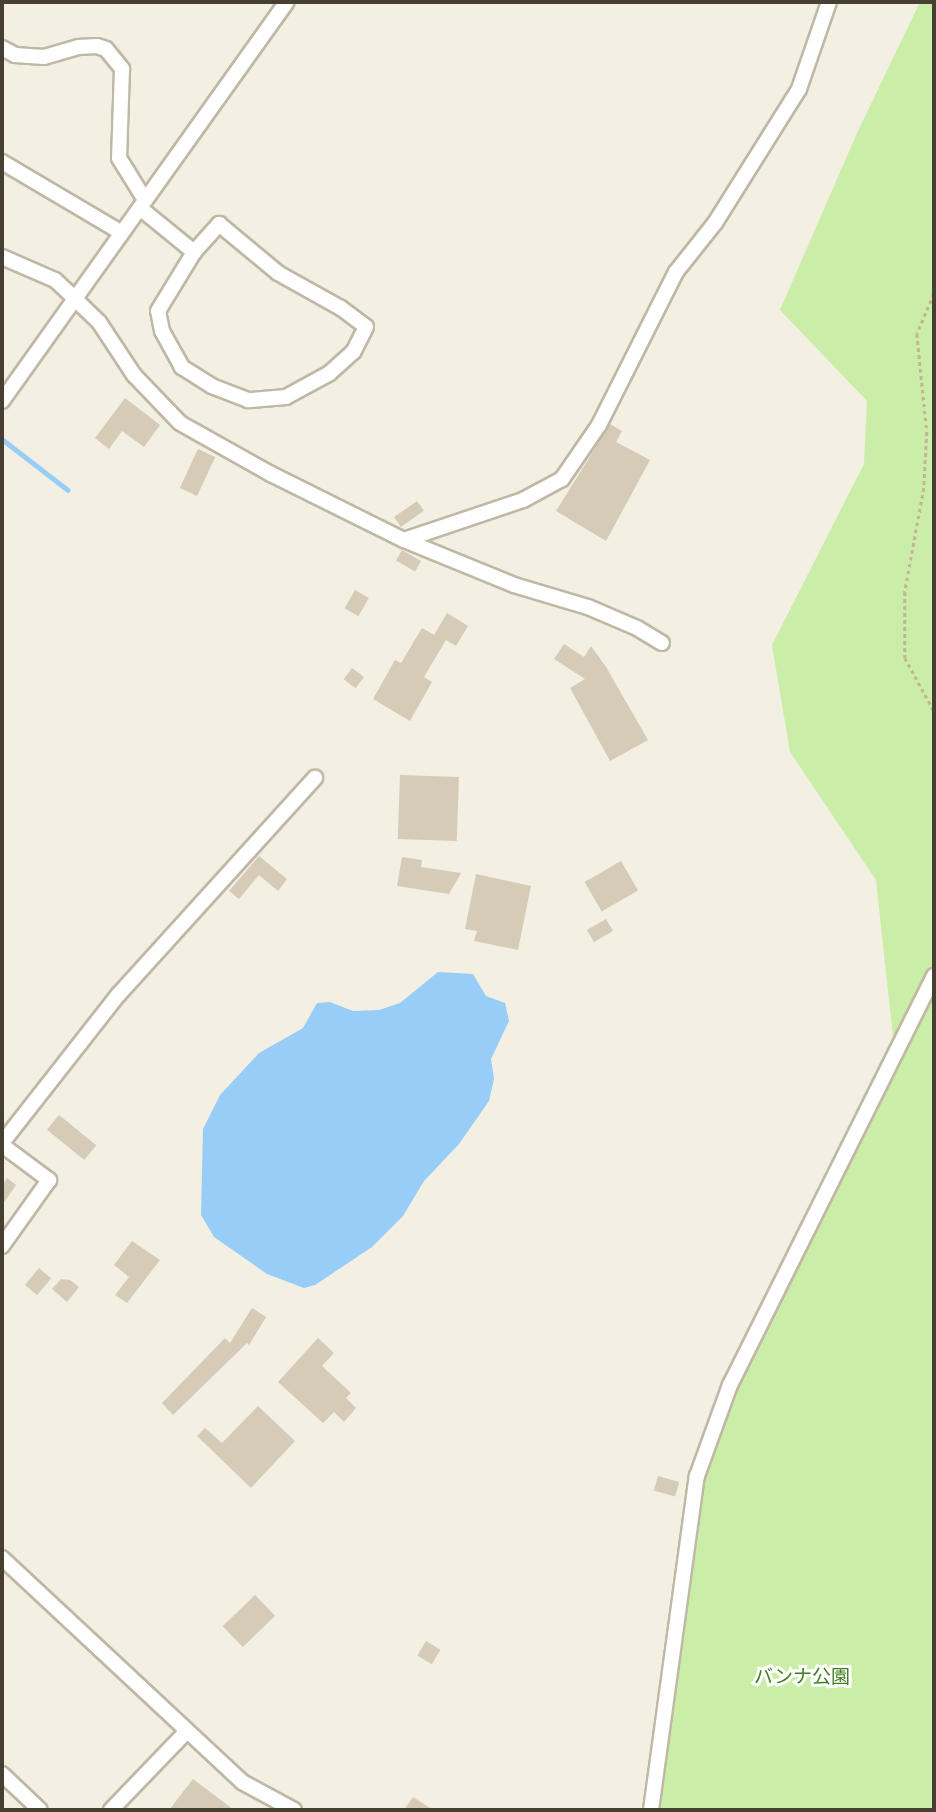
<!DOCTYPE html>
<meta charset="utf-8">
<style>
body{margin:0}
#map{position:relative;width:936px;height:1812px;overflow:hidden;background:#f3efe3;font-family:Manrope,"Noto Sans JP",sans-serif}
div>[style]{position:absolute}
.green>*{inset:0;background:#caeda7}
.water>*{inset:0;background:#98cdf8}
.stream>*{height:4.5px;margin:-2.25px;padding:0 2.25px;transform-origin:2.25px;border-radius:2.25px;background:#98cdf8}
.building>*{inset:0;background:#d6cbb7;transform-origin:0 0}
.path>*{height:2.5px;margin-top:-1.25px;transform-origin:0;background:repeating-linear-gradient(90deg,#c3b494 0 3.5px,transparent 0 7px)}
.roads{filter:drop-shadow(2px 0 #c0b7a5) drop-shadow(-2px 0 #c0b7a5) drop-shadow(0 2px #c0b7a5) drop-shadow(0 -2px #c0b7a5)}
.minor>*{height:14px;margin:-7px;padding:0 7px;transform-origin:7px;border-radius:7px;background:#fff}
span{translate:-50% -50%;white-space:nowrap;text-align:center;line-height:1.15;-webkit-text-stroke:6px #fff;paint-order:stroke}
.park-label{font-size:19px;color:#407d20}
.frame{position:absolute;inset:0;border:4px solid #463f32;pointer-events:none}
</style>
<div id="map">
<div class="green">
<div style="clip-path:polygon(920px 2px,934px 2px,934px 1810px,651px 1810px,697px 1476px,730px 1385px,895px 1055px,876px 880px,790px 752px,772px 645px,864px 464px,867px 401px,780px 310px,858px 131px)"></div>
</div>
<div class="water">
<div style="clip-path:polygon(438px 972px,473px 974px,486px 996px,505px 1003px,509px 1021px,491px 1059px,494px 1079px,489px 1101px,459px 1144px,424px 1181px,403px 1216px,372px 1247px,315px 1285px,304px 1288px,267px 1274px,214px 1237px,201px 1215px,203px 1129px,220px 1095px,259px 1053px,303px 1028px,317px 1003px,330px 1002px,353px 1011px,379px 1010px,400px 1003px)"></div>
</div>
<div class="stream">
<div style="left:2px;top:439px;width:83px;rotate:37.7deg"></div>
</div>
<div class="building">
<div style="clip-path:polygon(125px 398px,160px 425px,144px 447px,122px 431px,109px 449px,95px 438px)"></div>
<div style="clip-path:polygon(610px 424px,622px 431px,616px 442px,650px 460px,606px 541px,556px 511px)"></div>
<div style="left:198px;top:449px;width:19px;height:43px;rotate:25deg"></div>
<div style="left:417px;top:501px;width:12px;height:28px;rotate:55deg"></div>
<div style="left:402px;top:550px;width:22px;height:12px;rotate:30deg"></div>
<div style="left:355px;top:590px;width:16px;height:21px;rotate:30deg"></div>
<div style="clip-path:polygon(447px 613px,468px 626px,456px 646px,446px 640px,424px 677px,432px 682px,410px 721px,373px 699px,395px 660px,401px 663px,422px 628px,434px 635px)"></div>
<div style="clip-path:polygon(564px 644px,584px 657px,591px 646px,606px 667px,648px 740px,610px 761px,570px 688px,585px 679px,554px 659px)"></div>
<div style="left:352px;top:668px;width:15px;height:14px;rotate:37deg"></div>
<div style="left:400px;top:775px;width:59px;height:64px;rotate:2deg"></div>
<div style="clip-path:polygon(259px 856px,287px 879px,278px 891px,259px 875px,239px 899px,229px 891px)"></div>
<div style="clip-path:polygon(402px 857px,422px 860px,421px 867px,461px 873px,449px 894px,397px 886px)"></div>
<div style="left:621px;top:861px;width:34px;height:42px;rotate:60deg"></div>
<div style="clip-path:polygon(476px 874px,531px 886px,518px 950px,474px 941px,477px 931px,465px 929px)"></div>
<div style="left:606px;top:919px;width:14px;height:22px;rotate:60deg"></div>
<div style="left:59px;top:1115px;width:48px;height:19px;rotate:39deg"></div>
<div style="clip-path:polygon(7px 1178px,16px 1185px,2px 1205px,2px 1186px)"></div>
<div style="clip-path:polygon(132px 1241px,160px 1260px,127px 1303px,115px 1295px,129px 1277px,114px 1265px)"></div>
<div style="left:39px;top:1268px;width:16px;height:22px;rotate:40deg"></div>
<div style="clip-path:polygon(61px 1279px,70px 1280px,79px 1287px,67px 1302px,52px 1289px)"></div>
<div style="clip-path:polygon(252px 1308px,266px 1317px,249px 1345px,247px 1343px,173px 1415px,162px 1403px,225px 1338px,230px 1343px)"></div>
<div style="clip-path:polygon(318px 1338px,334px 1353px,322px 1366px,351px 1393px,346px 1398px,356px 1408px,344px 1422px,334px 1412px,323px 1423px,278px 1382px)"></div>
<div style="clip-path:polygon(258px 1406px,295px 1441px,251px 1488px,197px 1436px,205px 1428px,222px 1443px)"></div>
<div style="left:658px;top:1476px;width:22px;height:15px;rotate:16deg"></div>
<div style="left:255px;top:1595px;width:29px;height:45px;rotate:46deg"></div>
<div style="left:426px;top:1641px;width:17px;height:17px;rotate:31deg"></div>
<div style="clip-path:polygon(193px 1779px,234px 1810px,169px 1810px)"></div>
<div style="clip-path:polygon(413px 1797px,433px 1810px,404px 1810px)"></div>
</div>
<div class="path">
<div style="left:934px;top:294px;width:43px;rotate:113deg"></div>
<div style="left:917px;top:334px;width:99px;rotate:84.2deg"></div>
<div style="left:927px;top:432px;width:56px;rotate:93.1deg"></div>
<div style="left:924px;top:488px;width:106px;rotate:100.4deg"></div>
<div style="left:905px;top:592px;width:66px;rotate:90deg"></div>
<div style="left:905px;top:658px;width:60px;rotate:61.3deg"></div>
</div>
<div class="roads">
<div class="minor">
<div style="left:2px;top:48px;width:15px;rotate:28deg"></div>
<div style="left:15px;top:55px;width:29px;rotate:4deg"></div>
<div style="left:44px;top:57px;width:35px;rotate:-16deg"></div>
<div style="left:78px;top:47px;width:19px;rotate:-3deg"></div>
<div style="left:97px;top:46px;width:9px;rotate:18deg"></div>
<div style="left:106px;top:49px;width:26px;rotate:51deg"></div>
<div style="left:122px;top:69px;width:89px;rotate:91.9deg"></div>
<div style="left:119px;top:158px;width:49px;rotate:58.2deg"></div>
<div style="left:2px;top:162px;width:139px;rotate:30.6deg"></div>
<div style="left:140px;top:208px;width:70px;rotate:39.2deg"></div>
<div style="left:219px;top:224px;width:77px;rotate:39.7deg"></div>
<div style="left:278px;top:273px;width:72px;rotate:29.1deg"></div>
<div style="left:341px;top:308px;width:31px;rotate:37deg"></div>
<div style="left:366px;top:327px;width:28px;rotate:117deg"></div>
<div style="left:353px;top:352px;width:31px;rotate:138deg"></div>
<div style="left:330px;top:373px;width:50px;rotate:151.4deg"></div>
<div style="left:286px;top:397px;width:38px;rotate:175deg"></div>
<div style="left:248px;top:400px;width:39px;rotate:-159deg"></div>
<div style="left:212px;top:386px;width:36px;rotate:-148deg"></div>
<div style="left:182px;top:367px;width:41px;rotate:-119.1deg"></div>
<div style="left:162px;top:331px;width:20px;rotate:-101deg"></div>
<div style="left:158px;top:311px;width:69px;rotate:-58.6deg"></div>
<div style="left:194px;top:252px;width:38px;rotate:-48deg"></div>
<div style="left:2px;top:257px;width:58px;rotate:23.5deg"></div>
<div style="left:55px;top:280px;width:26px;rotate:43deg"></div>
<div style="left:74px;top:298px;width:35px;rotate:44deg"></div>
<div style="left:99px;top:322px;width:64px;rotate:56.6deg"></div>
<div style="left:134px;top:375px;width:66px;rotate:46.2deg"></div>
<div style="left:180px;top:423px;width:104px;rotate:29.3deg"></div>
<div style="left:271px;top:474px;width:148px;rotate:26.4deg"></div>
<div style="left:404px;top:540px;width:119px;rotate:22.2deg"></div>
<div style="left:514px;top:585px;width:77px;rotate:16.6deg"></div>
<div style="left:588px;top:607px;width:53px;rotate:23.2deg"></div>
<div style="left:637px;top:628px;width:29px;rotate:31deg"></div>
<div style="left:2px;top:401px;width:490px;rotate:-54.5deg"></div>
<div style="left:404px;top:540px;width:126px;rotate:-18.6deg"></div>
<div style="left:523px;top:500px;width:44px;rotate:-28.3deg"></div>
<div style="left:562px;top:479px;width:65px;rotate:-55.6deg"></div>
<div style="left:599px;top:425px;width:171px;rotate:-63.3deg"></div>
<div style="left:676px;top:272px;width:63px;rotate:-51.5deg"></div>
<div style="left:715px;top:223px;width:158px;rotate:-57.9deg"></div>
<div style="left:799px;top:89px;width:92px;rotate:-71deg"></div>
<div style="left:2px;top:1143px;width:189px;rotate:-51.9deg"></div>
<div style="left:119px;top:994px;width:292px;rotate:-47.8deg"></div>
<div style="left:2px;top:1145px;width:59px;rotate:36.7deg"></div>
<div style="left:49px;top:1180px;width:81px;rotate:125.5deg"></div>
<div style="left:2px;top:1558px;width:328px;rotate:43deg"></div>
<div style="left:242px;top:1782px;width:59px;rotate:28.3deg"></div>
<div style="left:2px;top:1774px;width:52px;rotate:43.5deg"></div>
<div style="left:111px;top:1810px;width:108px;rotate:-46.1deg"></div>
<div style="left:651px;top:1810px;width:337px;rotate:-82.2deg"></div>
<div style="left:697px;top:1476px;width:97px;rotate:-70.1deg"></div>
<div style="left:730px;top:1385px;width:457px;rotate:-63.5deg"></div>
</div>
</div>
<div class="park-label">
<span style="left:802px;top:1677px">バンナ公園</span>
</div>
<div class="frame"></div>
</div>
